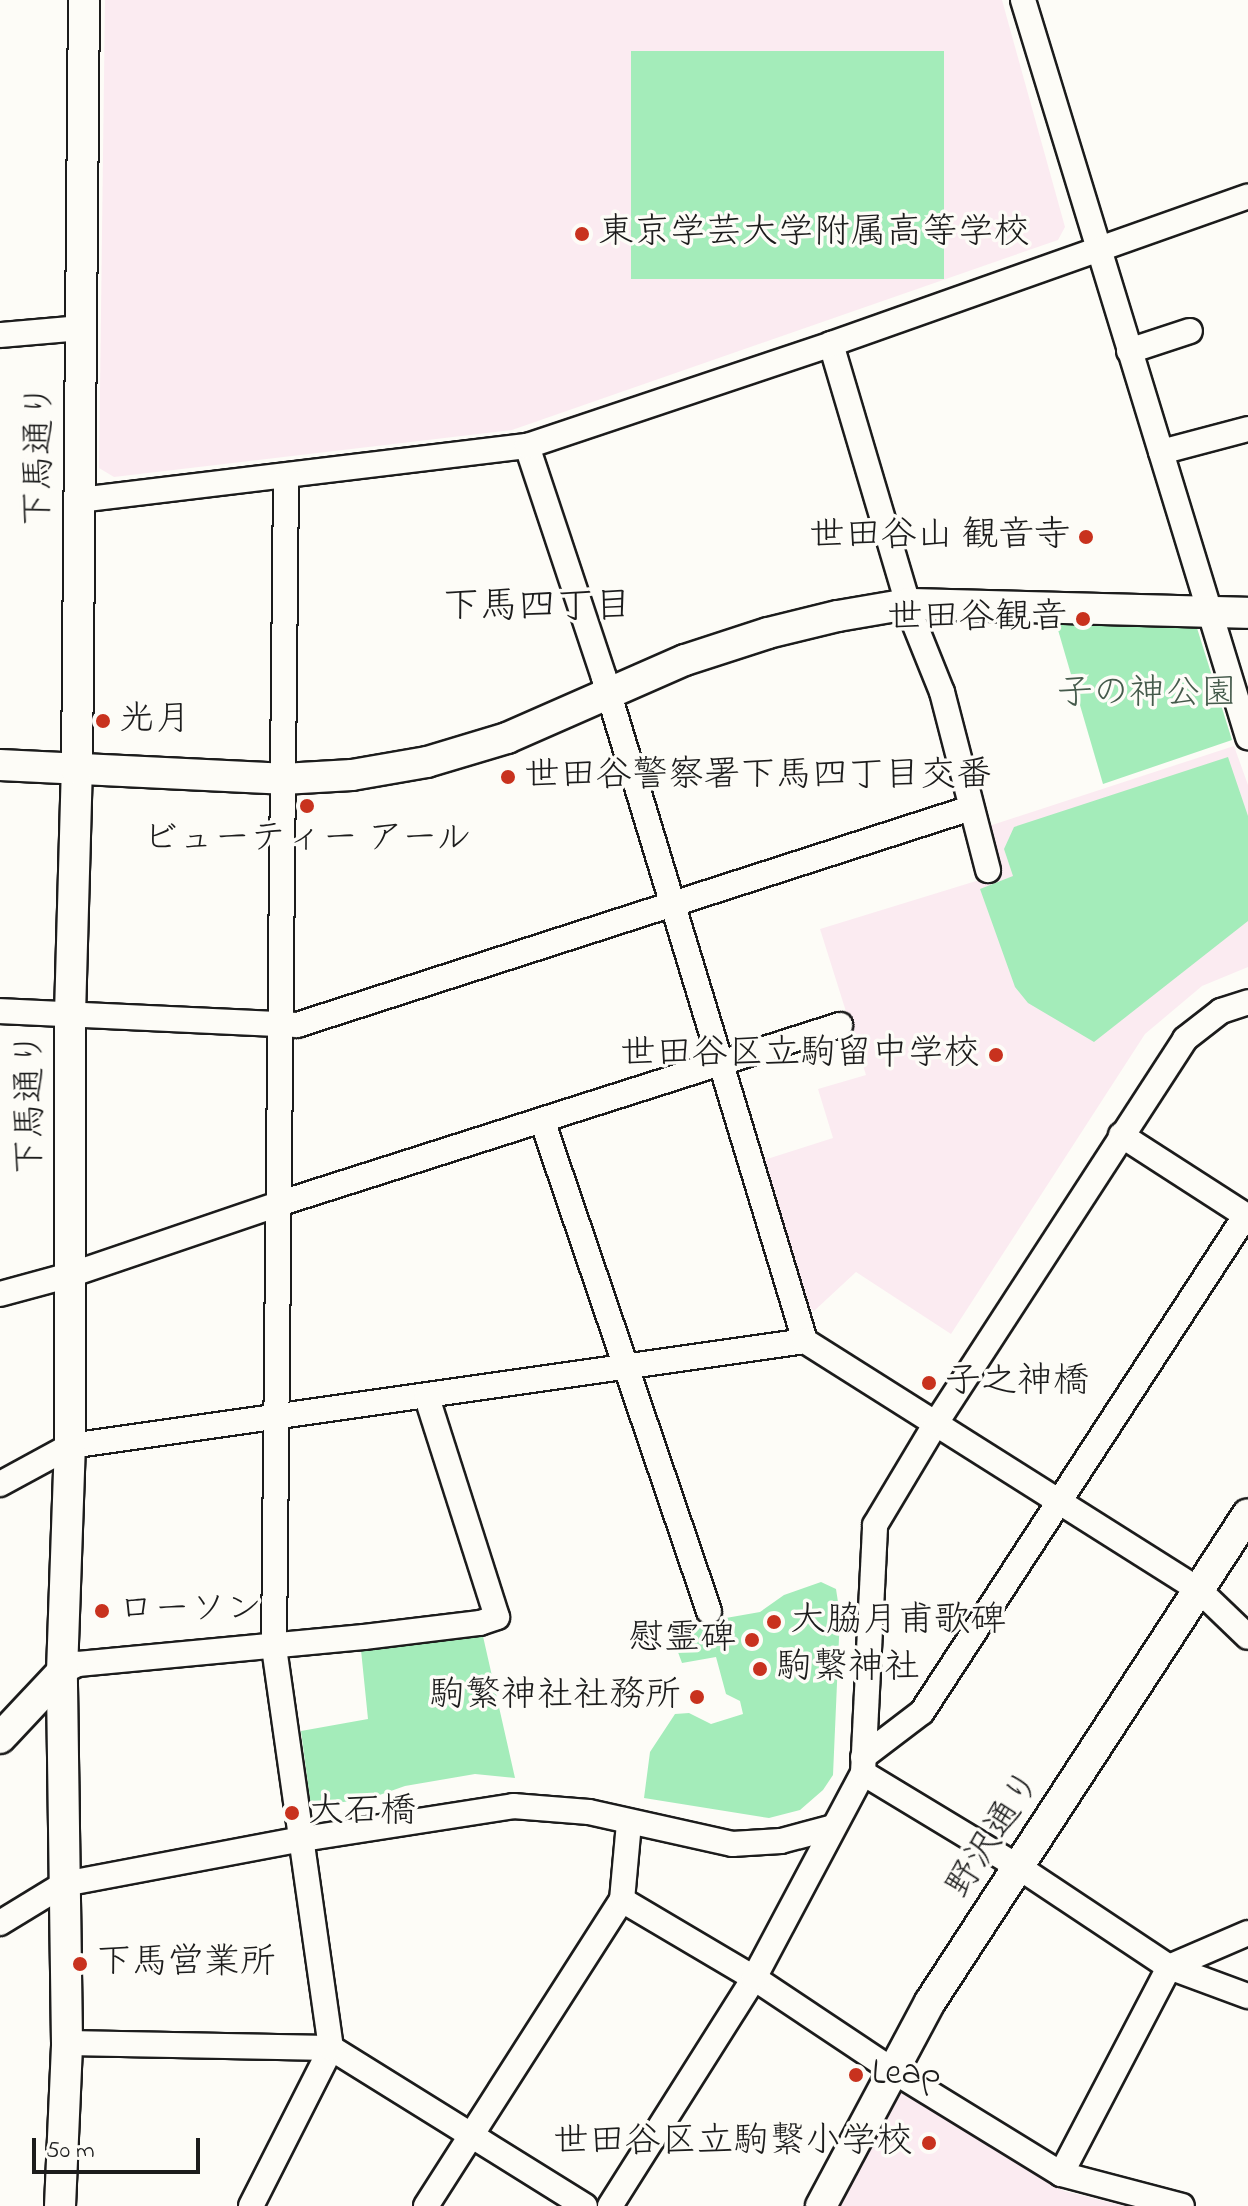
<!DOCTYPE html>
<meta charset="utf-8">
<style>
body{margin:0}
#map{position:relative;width:1248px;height:2206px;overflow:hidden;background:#fdfcf7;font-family:"Indie Flower","Klee One",sans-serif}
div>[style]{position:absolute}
.built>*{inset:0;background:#fbebf1}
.green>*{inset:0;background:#a4ecba;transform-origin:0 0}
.roads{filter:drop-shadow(2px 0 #1c1c1c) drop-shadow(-2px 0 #1c1c1c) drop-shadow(0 2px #1c1c1c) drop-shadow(0 -2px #1c1c1c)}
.minor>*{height:24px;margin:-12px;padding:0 12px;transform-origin:12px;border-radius:12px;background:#fdfcf7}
.tertiary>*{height:30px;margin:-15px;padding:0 15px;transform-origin:15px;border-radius:15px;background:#fdfcf7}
.dots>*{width:22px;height:22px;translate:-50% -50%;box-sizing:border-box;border:4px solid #fdfcf7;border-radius:50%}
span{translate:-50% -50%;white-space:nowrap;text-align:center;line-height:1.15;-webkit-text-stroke:7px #fdfcf7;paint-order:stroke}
.poi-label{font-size:36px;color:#1c1c1c}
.left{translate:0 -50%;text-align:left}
.right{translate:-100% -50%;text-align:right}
.street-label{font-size:36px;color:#1c1c1c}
.park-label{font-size:36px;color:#455a4b}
.neighbourhood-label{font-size:38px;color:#1c1c1c}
.scale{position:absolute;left:32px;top:2138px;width:168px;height:36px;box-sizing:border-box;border:4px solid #1c1c1c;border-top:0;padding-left:10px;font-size:24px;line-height:28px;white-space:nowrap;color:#1c1c1c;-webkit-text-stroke:6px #fdfcf7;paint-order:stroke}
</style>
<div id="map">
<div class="built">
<div style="clip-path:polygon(105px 0,1002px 0,1065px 227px,1058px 240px,512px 430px,114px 477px,99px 468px)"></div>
<div style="clip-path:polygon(1234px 746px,1248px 785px,1248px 967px,1202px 986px,1145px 1034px,951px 1334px,856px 1272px,814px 1311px,807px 1305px,764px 1160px,833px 1138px,818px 1089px,866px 1075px,820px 929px,999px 874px,986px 827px)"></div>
<div style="clip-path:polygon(907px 2088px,1064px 2191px,1125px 2206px,837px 2206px,891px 2094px)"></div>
</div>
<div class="green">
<div style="left:631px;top:51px;width:313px;height:228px"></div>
<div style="clip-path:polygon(1056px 623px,1197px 628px,1232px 740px,1103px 784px)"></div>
<div style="clip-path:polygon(1228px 757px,1248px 816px,1248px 921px,1094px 1042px,1028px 1003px,1015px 987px,980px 889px,1013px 876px,1004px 849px,1014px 827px)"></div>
<div style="clip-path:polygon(821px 1582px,836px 1589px,840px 1615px,833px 1775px,823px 1790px,800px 1810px,769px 1818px,644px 1798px,650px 1752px,675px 1714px,689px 1713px,711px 1724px,743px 1714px,740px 1701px,726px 1694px,716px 1657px,682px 1663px,669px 1628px,760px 1612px,784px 1595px)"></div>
<div style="clip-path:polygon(480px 1623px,515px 1778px,475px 1774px,405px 1786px,368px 1799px,311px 1806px,301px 1731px,368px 1719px,361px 1650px)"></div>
</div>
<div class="roads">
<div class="minor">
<div style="left:1023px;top:0;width:771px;rotate:73.02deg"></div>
<div style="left:0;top:335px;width:81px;rotate:-4.9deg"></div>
<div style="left:831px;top:344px;width:288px;rotate:73.5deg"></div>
<div style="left:913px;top:620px;width:78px;rotate:68.1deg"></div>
<div style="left:942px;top:692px;width:184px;rotate:75.5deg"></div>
<div style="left:1129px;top:351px;width:64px;rotate:-18.2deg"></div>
<div style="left:527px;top:446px;width:244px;rotate:71.6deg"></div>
<div style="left:604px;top:678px;width:693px;rotate:73.13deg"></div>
<div style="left:1161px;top:452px;width:90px;rotate:-14.8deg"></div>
<div style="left:80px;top:500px;width:450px;rotate:-6.9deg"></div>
<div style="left:527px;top:446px;width:321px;rotate:-18.5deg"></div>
<div style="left:831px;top:344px;width:442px;rotate:-19.5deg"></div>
<div style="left:0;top:1011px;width:297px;rotate:2.7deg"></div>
<div style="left:297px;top:1025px;width:708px;rotate:-17.85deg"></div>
<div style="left:542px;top:1120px;width:519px;rotate:71.22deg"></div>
<div style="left:1121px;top:1135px;width:151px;rotate:32.8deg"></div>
<div style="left:0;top:1294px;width:73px;rotate:-15.2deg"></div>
<div style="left:70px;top:1275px;width:220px;rotate:-18.8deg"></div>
<div style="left:278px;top:1204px;width:590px;rotate:-17.67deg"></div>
<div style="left:0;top:1484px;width:80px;rotate:-28.5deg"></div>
<div style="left:70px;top:1446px;width:742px;rotate:-8.13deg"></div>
<div style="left:805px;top:1341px;width:467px;rotate:32.3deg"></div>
<div style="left:1200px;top:1591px;width:66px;rotate:43.8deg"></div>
<div style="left:62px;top:1672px;width:18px;rotate:-27deg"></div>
<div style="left:78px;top:1664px;width:287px;rotate:-5.4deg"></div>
<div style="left:364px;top:1637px;width:117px;rotate:-6.9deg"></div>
<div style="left:480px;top:1623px;width:18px;rotate:-19deg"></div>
<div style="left:497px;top:1617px;width:231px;rotate:-107.7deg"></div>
<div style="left:863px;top:1757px;width:74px;rotate:-37.3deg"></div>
<div style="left:922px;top:1712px;width:593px;rotate:-56.9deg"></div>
<div style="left:863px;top:1773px;width:184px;rotate:31.2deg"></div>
<div style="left:1020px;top:1868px;width:179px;rotate:33.6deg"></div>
<div style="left:1169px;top:1967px;width:84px;rotate:20.2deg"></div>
<div style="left:622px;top:1900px;width:153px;rotate:30.6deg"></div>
<div style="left:754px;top:1978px;width:166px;rotate:33.7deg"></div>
<div style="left:892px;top:2070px;width:198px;rotate:31.6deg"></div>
<div style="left:1061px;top:2174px;width:125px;rotate:14.8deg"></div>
<div style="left:0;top:1923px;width:75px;rotate:-31.4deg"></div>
<div style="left:64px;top:1884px;width:243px;rotate:-10.7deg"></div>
<div style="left:303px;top:1839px;width:213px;rotate:-8.9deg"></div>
<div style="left:513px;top:1806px;width:76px;rotate:4.5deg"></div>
<div style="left:589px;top:1812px;width:147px;rotate:12.6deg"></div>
<div style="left:732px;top:1844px;width:49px;rotate:-3.5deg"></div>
<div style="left:781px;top:1841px;width:51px;rotate:-14.9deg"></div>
<div style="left:67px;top:2043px;width:264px;rotate:1.1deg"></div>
<div style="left:331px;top:2048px;width:299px;rotate:31.9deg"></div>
<div style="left:1061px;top:2174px;width:233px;rotate:-62.4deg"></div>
<div style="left:1169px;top:1967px;width:86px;rotate:-23.3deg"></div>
<div style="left:251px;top:2206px;width:177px;rotate:-63.1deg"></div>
<div style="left:331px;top:2048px;width:406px;rotate:-98.1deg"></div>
<div style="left:274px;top:1646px;width:1169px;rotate:-89.41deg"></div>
<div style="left:426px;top:2206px;width:363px;rotate:-57.4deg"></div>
<div style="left:622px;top:1900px;width:77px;rotate:-84.8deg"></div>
<div style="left:610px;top:2206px;width:270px;rotate:-57.7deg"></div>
<div style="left:754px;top:1978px;width:232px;rotate:-62deg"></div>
<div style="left:863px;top:1773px;width:248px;rotate:-87.2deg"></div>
<div style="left:875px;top:1525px;width:119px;rotate:-59.1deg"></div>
<div style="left:936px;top:1423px;width:458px;rotate:-57deg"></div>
<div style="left:1185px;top:1039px;width:46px;rotate:-37.9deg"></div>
<div style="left:1221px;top:1011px;width:28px;rotate:-18deg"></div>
</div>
<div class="tertiary">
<div style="left:0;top:765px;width:283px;rotate:2.8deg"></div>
<div style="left:283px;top:779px;width:69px;rotate:-3.3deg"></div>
<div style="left:352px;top:775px;width:76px;rotate:-9.8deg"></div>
<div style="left:427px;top:762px;width:84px;rotate:-16.7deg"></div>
<div style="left:507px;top:738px;width:194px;rotate:-23.7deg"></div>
<div style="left:685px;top:660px;width:87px;rotate:-18deg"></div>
<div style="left:768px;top:633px;width:72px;rotate:-13.7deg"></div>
<div style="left:838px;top:616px;width:71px;rotate:-9.7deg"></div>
<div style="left:908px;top:604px;width:340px;rotate:1.5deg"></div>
<div style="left:0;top:1738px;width:91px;rotate:-46.8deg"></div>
<div style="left:60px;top:2206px;width:163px;rotate:-87.5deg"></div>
<div style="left:67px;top:2043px;width:371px;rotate:-90.8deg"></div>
<div style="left:62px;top:1672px;width:226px;rotate:-88deg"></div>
<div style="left:70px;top:1446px;width:431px;rotate:-90deg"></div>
<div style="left:70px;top:1015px;width:246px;rotate:-88.4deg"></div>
<div style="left:77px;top:769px;width:769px;rotate:-89.48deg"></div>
<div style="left:821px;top:2206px;width:231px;rotate:-61.9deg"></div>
<div style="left:930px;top:2002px;width:582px;rotate:-56.91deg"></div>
</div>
</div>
<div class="dots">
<div style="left:582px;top:234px;background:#c8321e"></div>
<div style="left:1086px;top:537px;background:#c8321e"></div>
<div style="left:1083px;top:619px;background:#c8321e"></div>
<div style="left:103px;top:721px;background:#c8321e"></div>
<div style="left:508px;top:777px;background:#c8321e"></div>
<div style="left:307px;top:806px;background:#c8321e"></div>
<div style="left:996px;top:1055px;background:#c8321e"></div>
<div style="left:929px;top:1383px;background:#c8321e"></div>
<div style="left:102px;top:1611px;background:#c8321e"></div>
<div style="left:774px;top:1622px;background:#c8321e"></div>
<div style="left:752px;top:1640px;background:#c8321e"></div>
<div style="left:760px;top:1669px;background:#c8321e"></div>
<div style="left:697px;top:1697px;background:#c8321e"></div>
<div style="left:292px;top:1813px;background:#c8321e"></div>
<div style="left:80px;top:1964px;background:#c8321e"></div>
<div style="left:856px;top:2075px;background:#c8321e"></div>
<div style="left:929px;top:2143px;background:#c8321e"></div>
</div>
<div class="poi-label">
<span class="left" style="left:598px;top:234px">東京学芸大学附属高等学校</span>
<span class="right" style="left:1070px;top:537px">世田谷山 観音寺</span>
<span class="right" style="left:1067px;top:619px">世田谷観音</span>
<span class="left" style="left:119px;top:721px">光月</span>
<span class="left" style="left:524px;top:777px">世田谷警察署下馬四丁目交番</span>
<span style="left:307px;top:840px">ビューティー アール</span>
<span class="right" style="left:980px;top:1055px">世田谷区立駒留中学校</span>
<span class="left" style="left:945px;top:1383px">子之神橋</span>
<span class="left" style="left:118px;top:1611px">ローソン</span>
<span class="left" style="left:790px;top:1622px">大脇月甫歌碑</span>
<span class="right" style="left:736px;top:1640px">慰霊碑</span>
<span class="left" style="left:776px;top:1669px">駒繋神社</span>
<span class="right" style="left:681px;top:1697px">駒繁神社社務所</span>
<span class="left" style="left:308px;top:1813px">大石橋</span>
<span class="left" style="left:96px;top:1964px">下馬営業所</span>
<span class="left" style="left:872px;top:2075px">Leap</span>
<span class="right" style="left:913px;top:2143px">世田谷区立駒繋小学校</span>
</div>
<div class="street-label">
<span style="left:41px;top:455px;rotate:-89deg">下馬通り</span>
<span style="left:32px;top:1103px;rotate:-90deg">下馬通り</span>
<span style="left:995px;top:1835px;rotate:-57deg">野沢通り</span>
</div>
<div class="park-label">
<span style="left:1147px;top:695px">子の神公園</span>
</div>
<div class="neighbourhood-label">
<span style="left:537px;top:609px">下馬四丁目</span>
</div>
<div class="scale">50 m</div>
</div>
